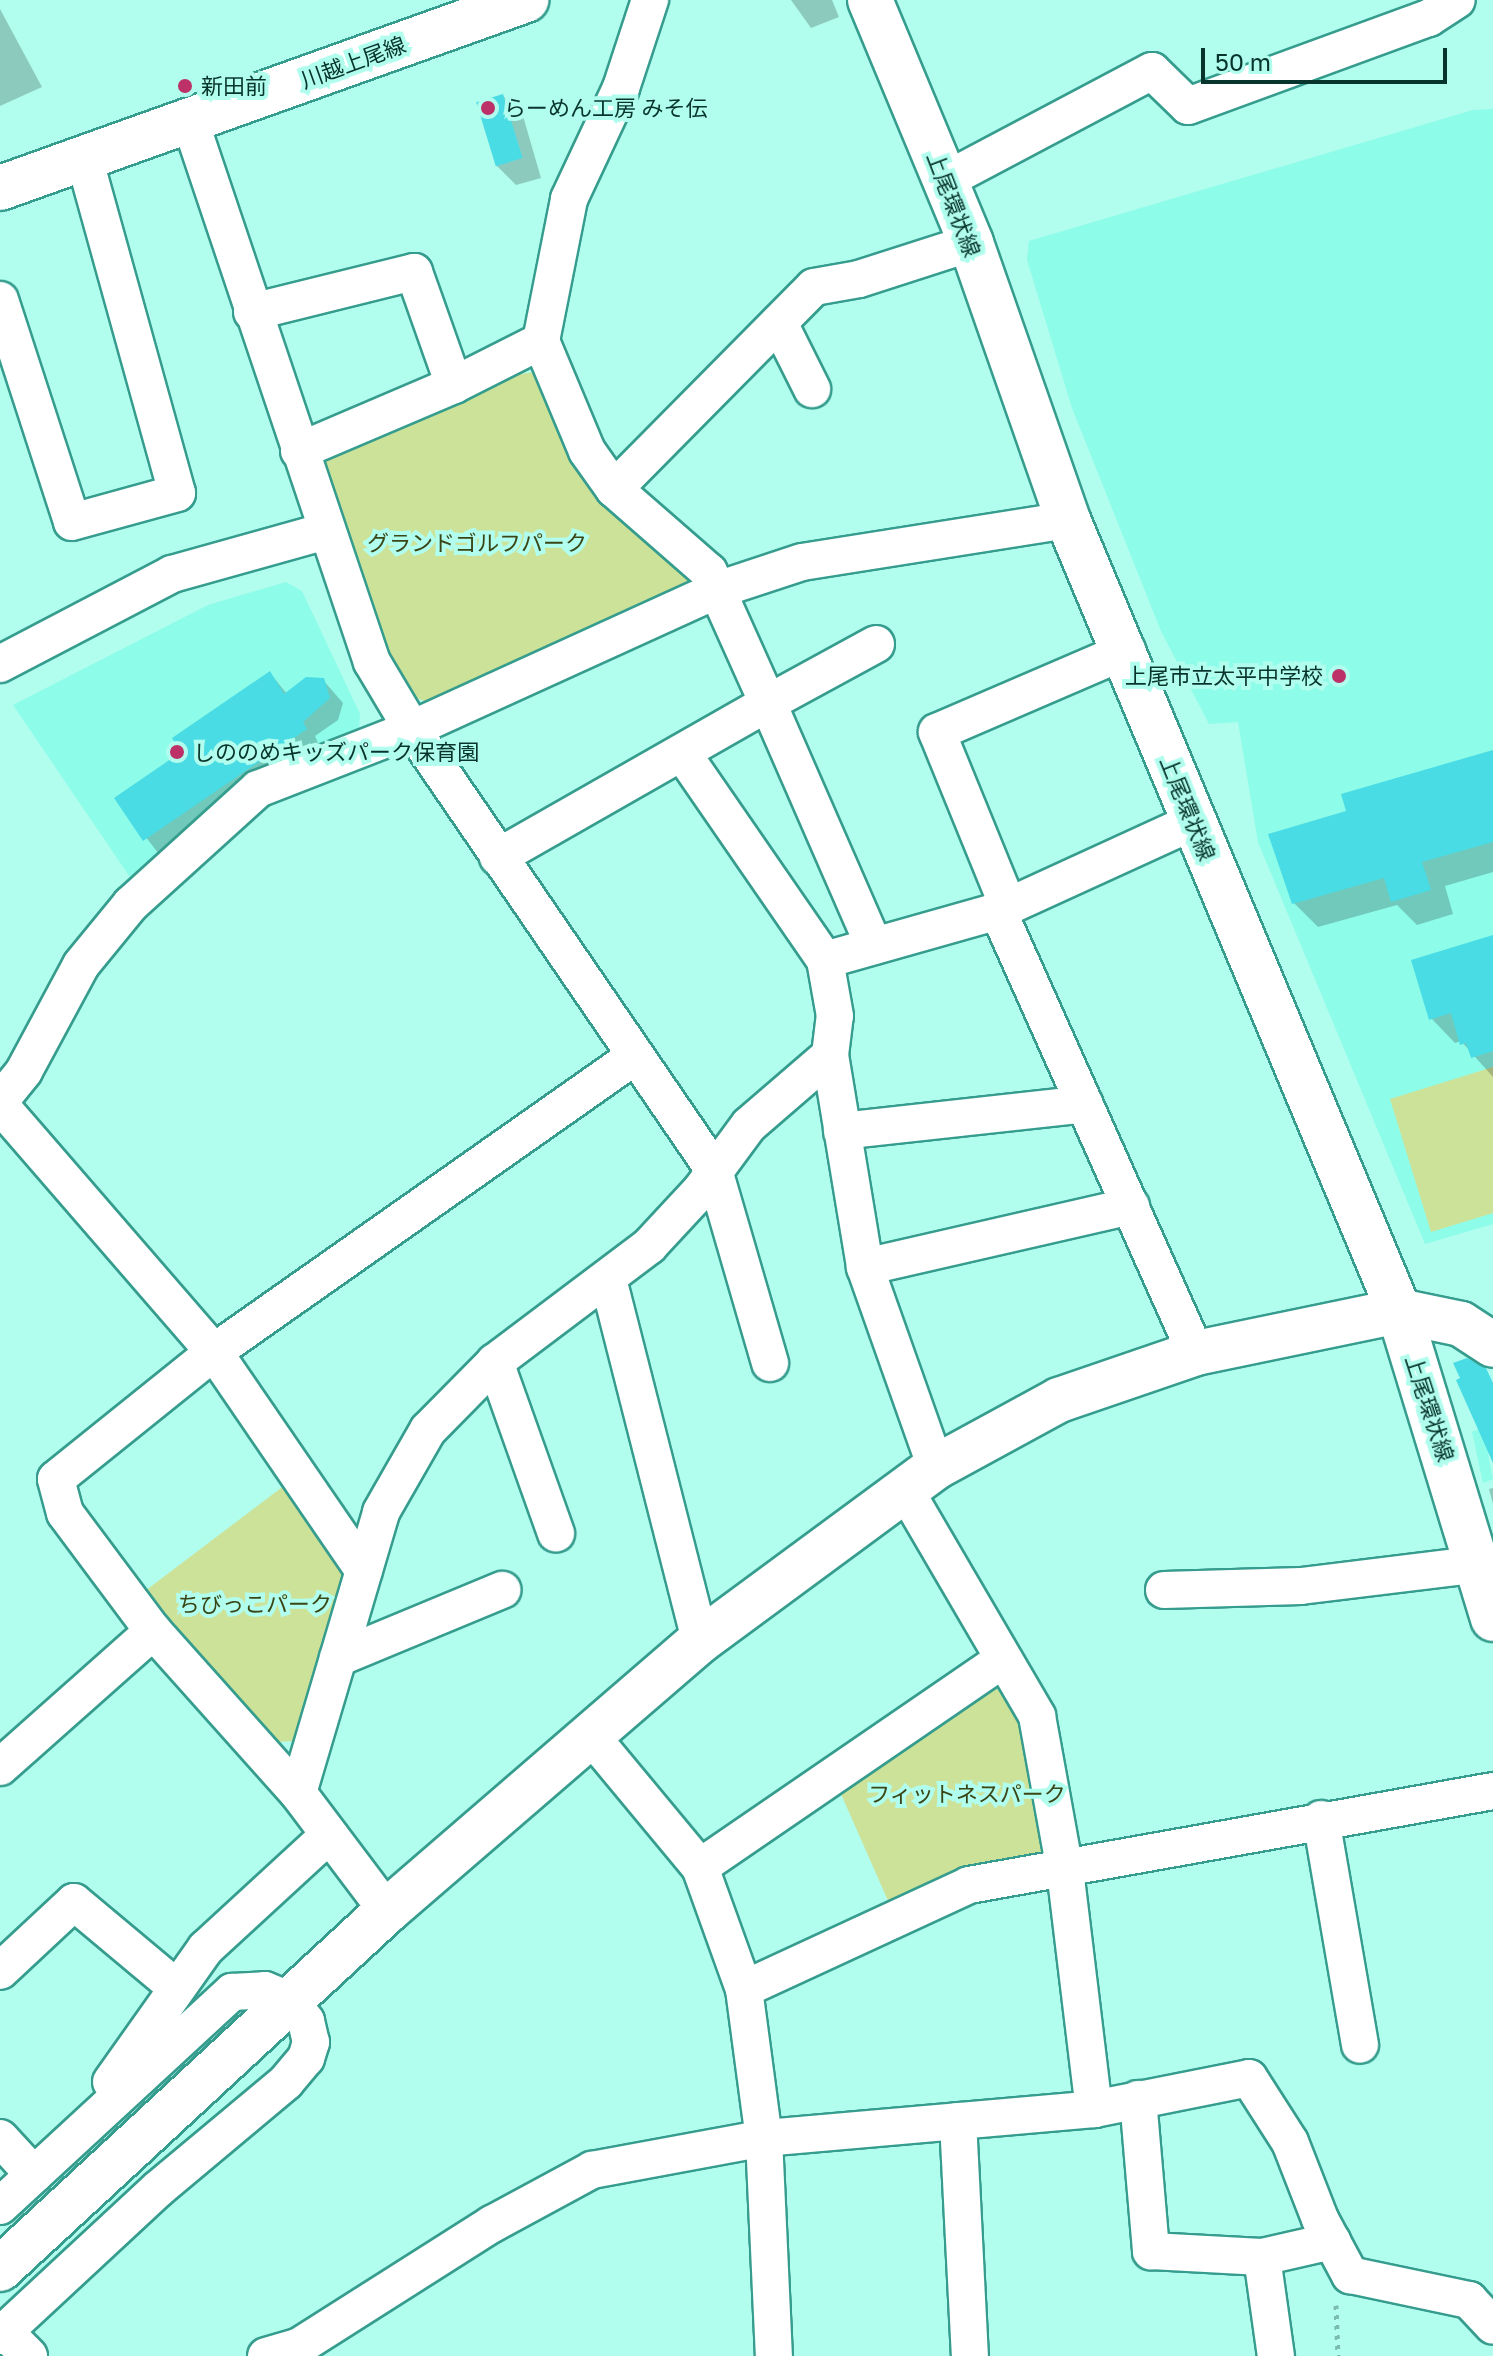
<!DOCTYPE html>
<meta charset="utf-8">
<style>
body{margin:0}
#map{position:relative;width:1493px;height:2356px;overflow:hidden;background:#b1fdee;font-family:"Golos Text","Noto Sans JP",sans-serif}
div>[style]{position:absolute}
.built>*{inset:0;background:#8dfce9}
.green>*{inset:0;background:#cde299}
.shadow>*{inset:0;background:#0003}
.building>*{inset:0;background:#4adce5;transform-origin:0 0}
.path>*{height:5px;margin-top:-2.5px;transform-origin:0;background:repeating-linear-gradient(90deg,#7abcb0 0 4px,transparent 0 10px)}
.roads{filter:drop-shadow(2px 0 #369d8e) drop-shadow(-2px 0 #369d8e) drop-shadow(0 2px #369d8e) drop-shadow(0 -2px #369d8e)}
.minor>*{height:36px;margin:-18px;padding:0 18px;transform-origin:18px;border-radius:18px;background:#fff}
.tertiary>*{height:44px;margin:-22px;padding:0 22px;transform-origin:22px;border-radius:22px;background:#fff}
.secondary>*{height:44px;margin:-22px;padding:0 22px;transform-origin:22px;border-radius:22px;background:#fff}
.primary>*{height:44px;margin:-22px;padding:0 22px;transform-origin:22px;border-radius:22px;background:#fff}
.dots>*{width:22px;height:22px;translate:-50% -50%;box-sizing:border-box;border:4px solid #b1fdee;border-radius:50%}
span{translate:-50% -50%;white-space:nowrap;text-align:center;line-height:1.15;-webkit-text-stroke:8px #b1fdee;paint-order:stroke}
.street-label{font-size:22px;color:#07342d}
.poi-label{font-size:22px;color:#07342d}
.left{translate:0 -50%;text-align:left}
.right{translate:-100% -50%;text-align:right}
.park-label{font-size:22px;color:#394514}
.scale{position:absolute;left:1201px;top:48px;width:246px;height:36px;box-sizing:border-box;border:4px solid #07342d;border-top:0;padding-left:10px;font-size:24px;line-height:28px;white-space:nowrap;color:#07342d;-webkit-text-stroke:6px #b1fdee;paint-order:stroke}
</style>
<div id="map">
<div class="built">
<div style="clip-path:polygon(1493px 109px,1493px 1224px,1425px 1244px,1258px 842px,1238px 722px,1209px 724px,1161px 631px,1072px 408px,1027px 260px,1029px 241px,1473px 110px)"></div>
<div style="clip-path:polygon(286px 582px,302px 591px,360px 714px,359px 728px,260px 775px,134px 883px,13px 705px,208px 605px)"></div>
<div style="clip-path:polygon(1493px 1423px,1493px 1452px,1488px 1454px,1493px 1479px,1483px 1483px,1472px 1432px)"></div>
</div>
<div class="green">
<div style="clip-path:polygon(542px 371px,695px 579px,693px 595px,427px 702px,411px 696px,360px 596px,317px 473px,324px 457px,521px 374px)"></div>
<div style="clip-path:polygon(1493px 1067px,1493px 1213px,1431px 1232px,1390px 1099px)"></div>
<div style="clip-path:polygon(285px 1485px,346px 1565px,293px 1741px,276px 1742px,145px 1591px)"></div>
<div style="clip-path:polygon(994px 1688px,1004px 1693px,1030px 1727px,1049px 1847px,1040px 1862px,963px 1868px,889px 1903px,841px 1794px)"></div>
</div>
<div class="shadow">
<div style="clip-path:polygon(791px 0,832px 0,839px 17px,811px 28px)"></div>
<div style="clip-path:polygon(0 9px,42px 87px,0 106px)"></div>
<div style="clip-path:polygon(503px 96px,523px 116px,541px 178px,516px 185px,496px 165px)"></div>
<div style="clip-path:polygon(270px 673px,287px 694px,323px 680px,343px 703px,338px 720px,315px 736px,318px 743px,158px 853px,117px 799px,183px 752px)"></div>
<div style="clip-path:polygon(1493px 751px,1493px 872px,1445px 886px,1453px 914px,1417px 925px,1397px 905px,1318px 927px,1294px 903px,1348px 812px)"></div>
<div style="clip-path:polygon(1493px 937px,1493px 1077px,1461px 1041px,1455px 1043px,1431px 1018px)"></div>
<div style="clip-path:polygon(1493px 1488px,1493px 1504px,1489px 1489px)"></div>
</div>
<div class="building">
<div style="left:503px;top:94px;width:67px;height:28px;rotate:73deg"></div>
<div style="clip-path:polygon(270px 671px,284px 694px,306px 677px,324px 678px,330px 698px,303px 722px,307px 729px,143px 841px,114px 798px,181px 752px,172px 738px)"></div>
<div style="clip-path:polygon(1493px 750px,1493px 842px,1422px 862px,1431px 890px,1391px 902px,1384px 878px,1292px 904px,1268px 834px,1346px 811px,1341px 794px)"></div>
<div style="clip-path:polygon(1493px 935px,1493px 1051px,1471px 1058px,1466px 1043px,1460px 1045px,1451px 1013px,1429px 1020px,1411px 960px)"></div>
<div style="clip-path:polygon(1467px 1358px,1486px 1368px,1493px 1383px,1493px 1463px,1456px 1380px,1460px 1378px,1453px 1363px)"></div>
</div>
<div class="path">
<div style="left:1336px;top:2305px;width:51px;rotate:87.8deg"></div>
</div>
<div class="roads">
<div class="minor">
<div style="left:190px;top:121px;width:571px;rotate:71.41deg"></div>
<div style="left:372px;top:662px;width:78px;rotate:59.2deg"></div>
<div style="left:412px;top:729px;width:534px;rotate:55.6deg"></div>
<div style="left:714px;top:1170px;width:201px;rotate:73.8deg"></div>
<div style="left:946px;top:180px;width:233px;rotate:-27.9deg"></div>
<div style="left:1152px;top:71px;width:50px;rotate:44.2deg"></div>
<div style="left:1188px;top:106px;width:257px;rotate:-20.1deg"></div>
<div style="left:1429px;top:18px;width:33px;rotate:-33deg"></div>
<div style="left:0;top:300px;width:233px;rotate:72deg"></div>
<div style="left:72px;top:522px;width:109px;rotate:-15.4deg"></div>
<div style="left:177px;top:493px;width:348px;rotate:-105.5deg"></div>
<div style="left:252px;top:312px;width:167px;rotate:-13.9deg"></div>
<div style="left:414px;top:272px;width:120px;rotate:70.5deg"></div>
<div style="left:779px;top:323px;width:74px;rotate:63.4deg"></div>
<div style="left:541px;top:341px;width:145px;rotate:-78.8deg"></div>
<div style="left:569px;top:199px;width:123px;rotate:-64.9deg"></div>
<div style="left:621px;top:88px;width:93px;rotate:-71.8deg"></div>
<div style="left:299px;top:451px;width:168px;rotate:-23.1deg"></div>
<div style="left:454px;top:385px;width:97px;rotate:-26.8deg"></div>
<div style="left:541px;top:341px;width:119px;rotate:67.3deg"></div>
<div style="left:587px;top:451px;width:47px;rotate:54.6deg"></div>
<div style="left:614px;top:489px;width:126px;rotate:41.1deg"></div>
<div style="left:709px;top:572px;width:144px;rotate:65.8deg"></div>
<div style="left:768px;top:703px;width:311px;rotate:150.3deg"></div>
<div style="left:614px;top:489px;width:284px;rotate:-45.3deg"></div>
<div style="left:814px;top:287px;width:46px;rotate:-10.1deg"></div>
<div style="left:859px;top:279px;width:118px;rotate:-17.8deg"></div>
<div style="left:0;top:664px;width:194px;rotate:-27.6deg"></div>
<div style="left:172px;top:574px;width:160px;rotate:-15.6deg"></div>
<div style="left:1008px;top:906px;width:188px;rotate:-112.2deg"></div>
<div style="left:937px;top:732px;width:207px;rotate:-23.3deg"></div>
<div style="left:998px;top:911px;width:484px;rotate:65.9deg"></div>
<div style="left:874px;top:946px;width:265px;rotate:-113.6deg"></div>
<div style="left:768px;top:703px;width:123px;rotate:-28.6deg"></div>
<div style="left:825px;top:960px;width:180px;rotate:-15.8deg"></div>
<div style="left:998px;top:911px;width:213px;rotate:-24.6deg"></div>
<div style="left:830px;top:1055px;width:215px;rotate:80.6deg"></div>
<div style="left:865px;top:1267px;width:212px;rotate:70.5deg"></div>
<div style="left:0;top:1101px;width:38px;rotate:-51deg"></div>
<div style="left:24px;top:1071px;width:120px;rotate:-61.7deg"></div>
<div style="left:81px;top:965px;width:79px;rotate:-50.7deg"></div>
<div style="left:131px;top:904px;width:171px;rotate:-42.2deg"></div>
<div style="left:258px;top:789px;width:165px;rotate:-21.3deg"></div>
<div style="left:412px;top:729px;width:335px;rotate:-24.5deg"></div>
<div style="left:717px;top:590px;width:89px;rotate:-18.2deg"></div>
<div style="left:802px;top:562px;width:269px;rotate:-9deg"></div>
<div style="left:0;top:1105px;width:327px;rotate:49.1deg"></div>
<div style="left:214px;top:1352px;width:265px;rotate:55.6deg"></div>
<div style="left:842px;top:1131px;width:244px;rotate:-6.3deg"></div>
<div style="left:865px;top:1267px;width:273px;rotate:-12.9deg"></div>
<div style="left:608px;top:1279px;width:374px;rotate:75.7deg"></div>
<div style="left:495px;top:1362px;width:182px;rotate:70.4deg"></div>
<div style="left:904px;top:1488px;width:264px;rotate:59.7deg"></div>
<div style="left:1037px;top:1716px;width:157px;rotate:79.7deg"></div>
<div style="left:1065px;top:1870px;width:241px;rotate:83.1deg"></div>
<div style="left:1164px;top:1590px;width:137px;rotate:-1.7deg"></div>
<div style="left:1301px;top:1586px;width:180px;rotate:-7deg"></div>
<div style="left:338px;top:1658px;width:178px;rotate:-22.5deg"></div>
<div style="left:592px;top:1737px;width:169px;rotate:50.3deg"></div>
<div style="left:700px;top:1867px;width:130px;rotate:70.2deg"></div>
<div style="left:744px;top:1989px;width:150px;rotate:82.4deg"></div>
<div style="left:764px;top:2138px;width:218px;rotate:87.4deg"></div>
<div style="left:0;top:1767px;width:205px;rotate:-41.6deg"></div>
<div style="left:298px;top:1793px;width:293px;rotate:-73.5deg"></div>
<div style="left:381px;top:1512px;width:95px;rotate:-60.2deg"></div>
<div style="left:428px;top:1430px;width:95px;rotate:-45.4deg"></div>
<div style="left:495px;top:1362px;width:193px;rotate:-37deg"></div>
<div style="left:649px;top:1246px;width:76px;rotate:-47.1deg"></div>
<div style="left:701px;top:1190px;width:81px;rotate:-53.6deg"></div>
<div style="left:749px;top:1125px;width:107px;rotate:-40.8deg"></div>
<div style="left:830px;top:1055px;width:39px;rotate:-83deg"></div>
<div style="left:835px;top:1016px;width:57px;rotate:-100.1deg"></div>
<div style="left:825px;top:960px;width:252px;rotate:-124.6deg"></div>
<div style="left:1321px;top:1819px;width:229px;rotate:80.2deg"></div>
<div style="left:700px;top:1867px;width:366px;rotate:-34.4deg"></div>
<div style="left:387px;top:1911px;width:148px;rotate:-127deg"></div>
<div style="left:298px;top:1793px;width:217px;rotate:-131.8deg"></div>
<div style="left:153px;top:1631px;width:147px;rotate:-126.7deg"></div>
<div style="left:65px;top:1513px;width:35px;rotate:-105deg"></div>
<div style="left:56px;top:1479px;width:203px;rotate:-38.8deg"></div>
<div style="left:214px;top:1352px;width:515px;rotate:-35.11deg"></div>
<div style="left:0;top:1971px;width:101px;rotate:-43deg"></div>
<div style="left:74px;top:1902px;width:134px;rotate:39.9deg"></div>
<div style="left:744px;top:1989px;width:248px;rotate:-24.8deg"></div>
<div style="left:969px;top:1885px;width:532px;rotate:-10.17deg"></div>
<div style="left:111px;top:2082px;width:164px;rotate:-54.7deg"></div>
<div style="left:206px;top:1948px;width:167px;rotate:-42.6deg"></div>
<div style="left:1138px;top:2099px;width:153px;rotate:85.1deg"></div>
<div style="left:1151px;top:2251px;width:111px;rotate:3.1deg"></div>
<div style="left:1262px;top:2257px;width:72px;rotate:-12.9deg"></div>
<div style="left:958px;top:2121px;width:235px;rotate:87.1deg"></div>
<div style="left:0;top:2138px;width:50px;rotate:47.4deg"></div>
<div style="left:0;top:2206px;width:316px;rotate:-42.7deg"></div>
<div style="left:232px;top:1992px;width:33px;rotate:-3deg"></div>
<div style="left:265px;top:1990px;width:28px;rotate:23deg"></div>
<div style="left:291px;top:2001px;width:25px;rotate:53deg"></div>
<div style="left:306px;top:2021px;width:22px;rotate:77deg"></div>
<div style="left:311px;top:2042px;width:17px;rotate:107deg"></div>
<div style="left:306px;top:2058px;width:31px;rotate:130deg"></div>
<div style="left:286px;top:2082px;width:167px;rotate:140.1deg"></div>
<div style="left:158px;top:2189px;width:216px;rotate:137.1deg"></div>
<div style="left:1262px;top:2257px;width:100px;rotate:82deg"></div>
<div style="left:5px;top:2332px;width:34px;rotate:45deg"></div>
<div style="left:266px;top:2356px;width:33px;rotate:-16deg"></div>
<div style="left:298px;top:2347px;width:230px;rotate:-32.4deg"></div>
<div style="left:492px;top:2224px;width:114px;rotate:-28.4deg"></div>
<div style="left:592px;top:2170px;width:175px;rotate:-10.5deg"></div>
<div style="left:764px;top:2138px;width:331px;rotate:-5deg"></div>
<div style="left:1094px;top:2109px;width:158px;rotate:-11.3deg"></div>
<div style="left:1249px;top:2078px;width:76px;rotate:57.4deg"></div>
<div style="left:1290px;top:2142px;width:83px;rotate:68.7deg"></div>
<div style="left:1320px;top:2219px;width:64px;rotate:61.8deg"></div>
<div style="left:1350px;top:2275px;width:122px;rotate:11.9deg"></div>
<div style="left:1469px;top:2300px;width:35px;rotate:47deg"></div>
</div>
<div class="tertiary">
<div style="left:0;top:2269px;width:527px;rotate:-42.77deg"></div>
<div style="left:387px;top:1911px;width:413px;rotate:-40.8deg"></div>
<div style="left:700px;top:1641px;width:293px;rotate:-36.4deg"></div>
<div style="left:936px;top:1467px;width:140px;rotate:-28.6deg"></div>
<div style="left:1059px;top:1400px;width:145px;rotate:-18.9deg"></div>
<div style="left:1196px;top:1353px;width:207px;rotate:-11.7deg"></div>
<div style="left:1399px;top:1311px;width:63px;rotate:11.8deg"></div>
<div style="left:1461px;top:1324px;width:38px;rotate:33deg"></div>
</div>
<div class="secondary">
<div style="left:870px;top:0;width:263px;rotate:67.4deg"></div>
<div style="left:971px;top:243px;width:293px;rotate:70.7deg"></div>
<div style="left:1068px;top:520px;width:857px;rotate:67.29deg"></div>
<div style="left:1399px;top:1311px;width:322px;rotate:73deg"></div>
</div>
<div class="primary">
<div style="left:0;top:188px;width:559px;rotate:-19.67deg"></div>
</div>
</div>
<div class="dots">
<div style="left:185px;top:86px;background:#bc3168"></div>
<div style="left:488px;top:108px;background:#bc3168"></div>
<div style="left:1339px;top:676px;background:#bc3168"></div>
<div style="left:177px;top:752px;background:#bc3168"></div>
</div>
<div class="street-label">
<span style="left:353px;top:62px;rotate:-20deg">川越上尾線</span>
<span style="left:954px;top:204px;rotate:69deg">上尾環状線</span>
<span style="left:1188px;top:808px;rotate:68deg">上尾環状線</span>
<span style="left:1430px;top:1408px;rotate:72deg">上尾環状線</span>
</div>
<div class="poi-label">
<span class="left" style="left:201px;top:86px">新田前</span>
<span class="left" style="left:504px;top:108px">らーめん工房 みそ伝</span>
<span class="right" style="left:1323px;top:676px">上尾市立太平中学校</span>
<span class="left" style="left:193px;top:752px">しののめキッズパーク保育園</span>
</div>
<div class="park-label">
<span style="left:477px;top:543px">グランドゴルフパーク</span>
<span style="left:255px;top:1604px">ちびっこパーク</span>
<span style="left:967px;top:1794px">フィットネスパーク</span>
</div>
<div class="scale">50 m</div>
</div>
